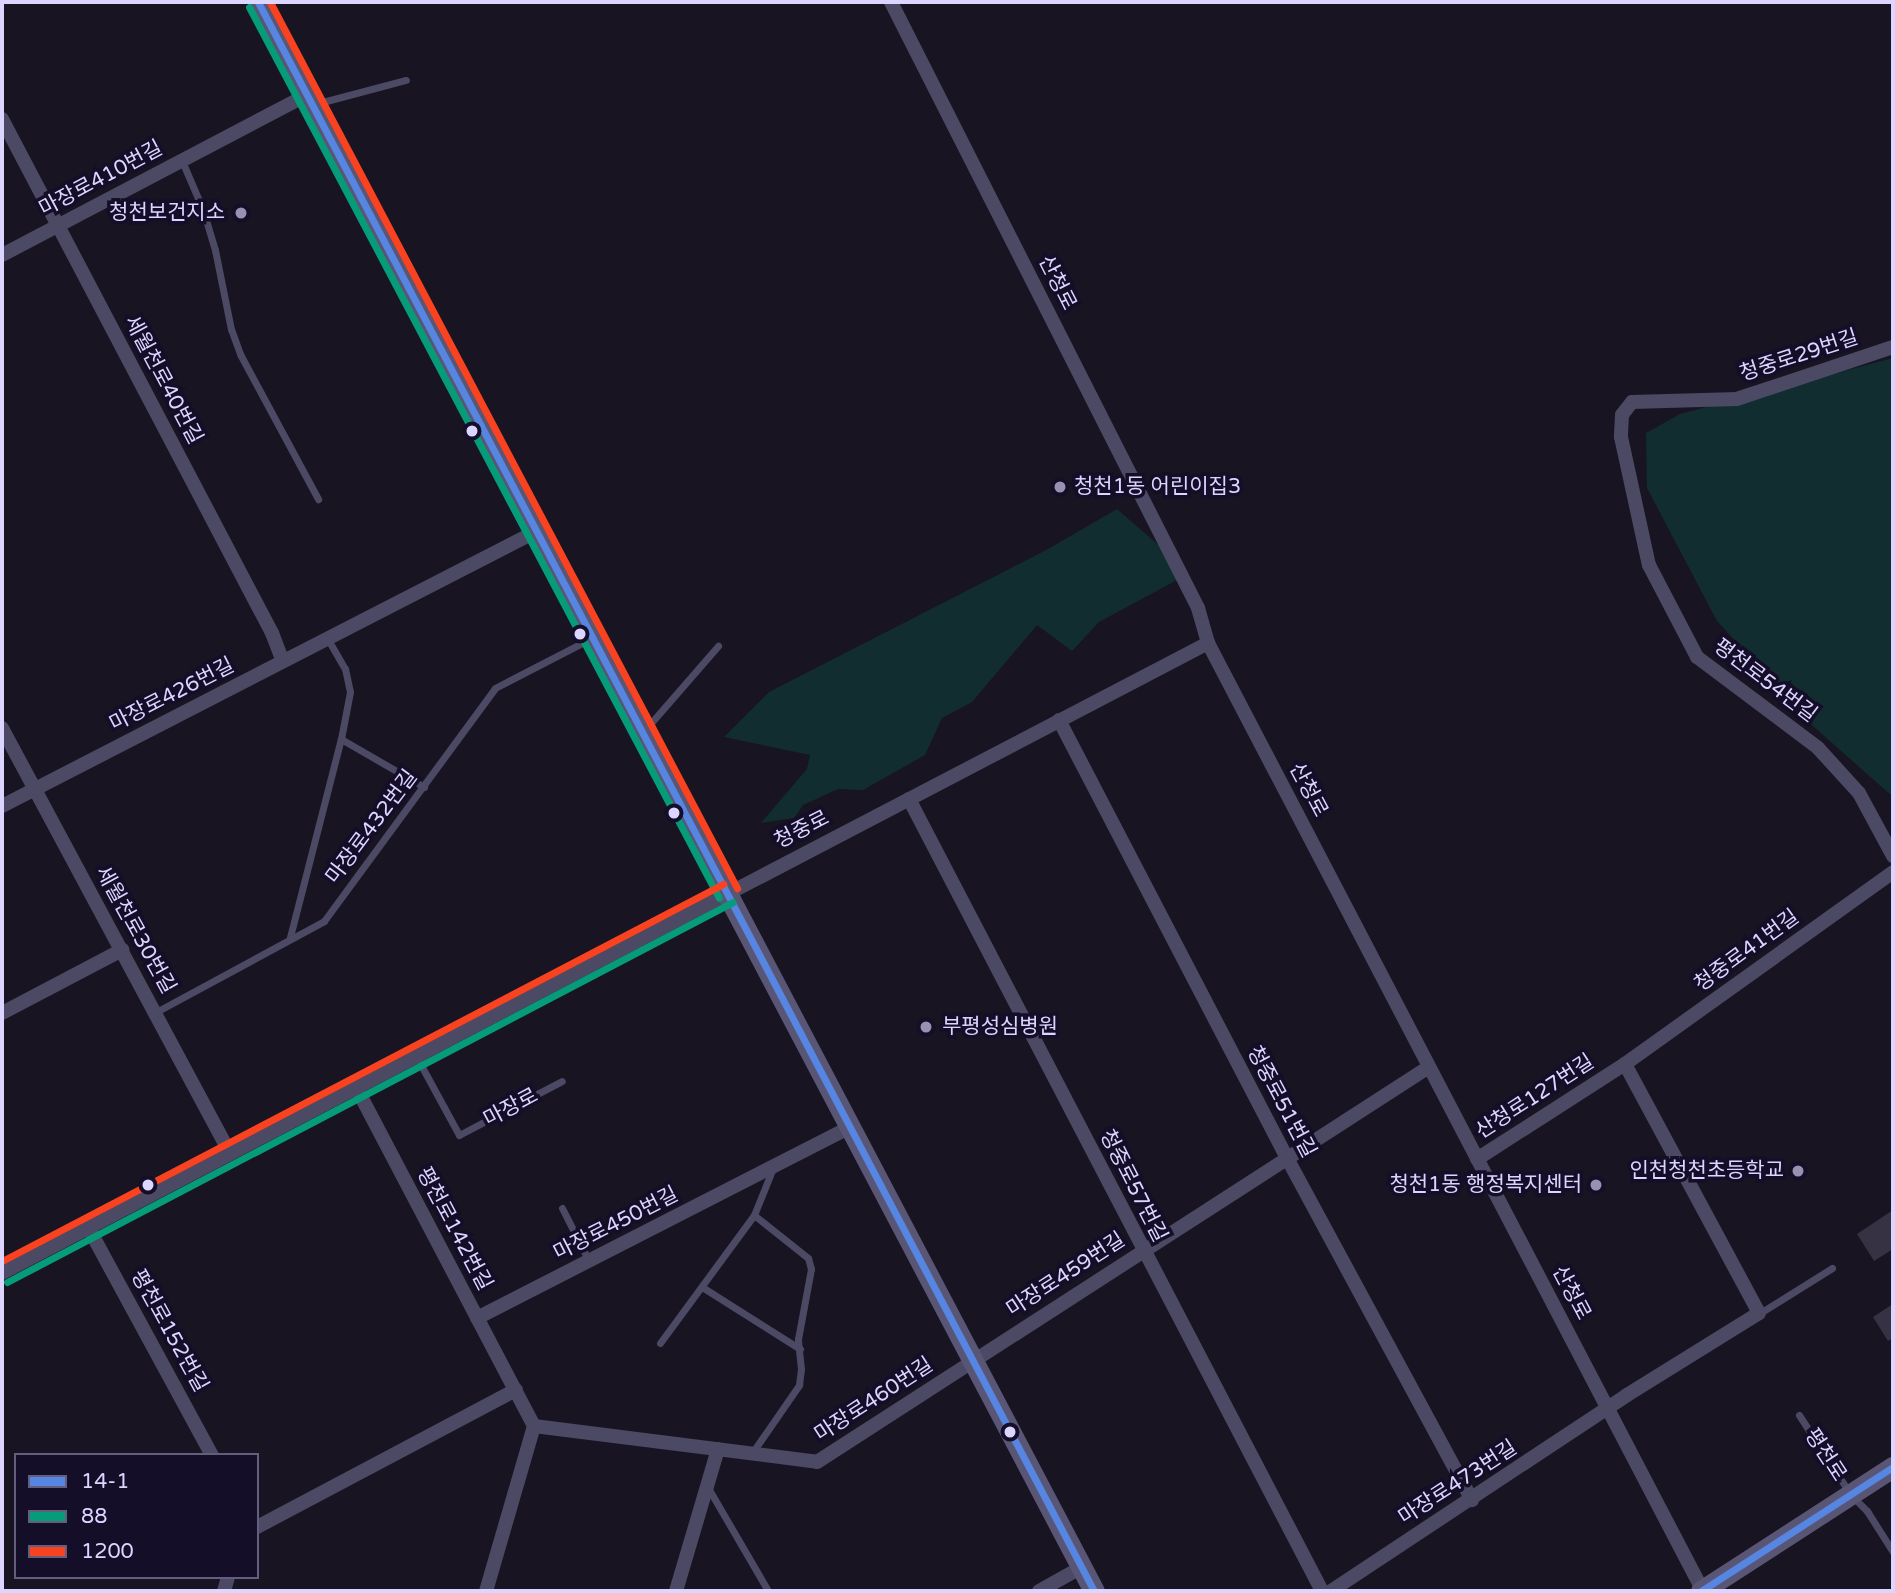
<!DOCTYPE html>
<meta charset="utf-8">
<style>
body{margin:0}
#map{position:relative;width:1895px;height:1593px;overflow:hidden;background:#181422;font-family:"Varela Round","Noto Sans KR",sans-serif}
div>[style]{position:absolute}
.green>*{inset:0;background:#122d30}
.building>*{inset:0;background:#363244}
.lane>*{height:7px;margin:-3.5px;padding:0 3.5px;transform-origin:3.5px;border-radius:3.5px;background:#4b4963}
.street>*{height:14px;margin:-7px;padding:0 7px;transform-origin:7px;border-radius:7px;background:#4b4963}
.secondary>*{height:21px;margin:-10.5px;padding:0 10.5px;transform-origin:10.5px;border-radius:10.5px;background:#595575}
.bus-1>*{height:7px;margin:-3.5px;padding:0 3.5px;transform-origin:3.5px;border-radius:3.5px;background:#5785e2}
.bus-2>*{height:7px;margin:-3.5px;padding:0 3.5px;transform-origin:3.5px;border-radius:3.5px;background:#069c7a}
.bus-3>*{height:7px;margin:-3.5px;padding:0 3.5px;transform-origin:3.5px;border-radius:3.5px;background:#f94320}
.dots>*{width:19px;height:19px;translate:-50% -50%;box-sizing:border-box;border:4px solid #140e28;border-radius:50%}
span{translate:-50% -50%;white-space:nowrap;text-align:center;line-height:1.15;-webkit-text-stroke:7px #140e28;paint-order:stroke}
.street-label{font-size:21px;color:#dcd5ff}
.poi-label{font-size:21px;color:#dcd5ff}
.right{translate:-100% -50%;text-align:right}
.left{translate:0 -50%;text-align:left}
.frame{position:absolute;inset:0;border:4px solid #dcd5ff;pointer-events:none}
.legend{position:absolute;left:14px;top:1453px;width:245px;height:126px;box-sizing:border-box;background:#140e28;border:2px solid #645e7e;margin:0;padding:9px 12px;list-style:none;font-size:21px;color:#dcd5ff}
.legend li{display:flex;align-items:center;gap:14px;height:35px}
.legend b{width:35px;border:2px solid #645e7e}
</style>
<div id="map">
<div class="green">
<div style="clip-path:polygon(1893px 358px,1893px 797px,1813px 726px,1717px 621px,1647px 488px,1646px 433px,1680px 414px)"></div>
<div style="clip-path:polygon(1117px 509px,1163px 549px,1177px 580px,1099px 622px,1072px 651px,1037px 625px,972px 702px,942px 718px,925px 755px,863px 790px,838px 789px,803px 805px,794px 818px,761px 823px,807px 769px,810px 755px,724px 737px,769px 692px,1048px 549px)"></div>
</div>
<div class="building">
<div style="clip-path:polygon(1893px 1210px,1893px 1249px,1874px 1261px,1857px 1234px)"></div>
<div style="clip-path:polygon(1893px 1304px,1893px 1338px,1888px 1341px,1873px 1317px)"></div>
</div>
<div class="lane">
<div style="left:315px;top:104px;width:94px;rotate:-14.8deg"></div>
<div style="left:182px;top:161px;width:53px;rotate:66.8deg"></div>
<div style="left:203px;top:210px;width:42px;rotate:73.3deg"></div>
<div style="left:215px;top:250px;width:81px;rotate:78.6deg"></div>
<div style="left:231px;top:329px;width:27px;rotate:70deg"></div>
<div style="left:240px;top:354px;width:165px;rotate:61.7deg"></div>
<div style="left:644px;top:731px;width:113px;rotate:-49deg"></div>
<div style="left:341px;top:739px;width:96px;rotate:30deg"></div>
<div style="left:290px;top:937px;width:204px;rotate:-75.6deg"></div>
<div style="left:341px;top:739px;width:48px;rotate:-79.2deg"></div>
<div style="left:350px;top:692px;width:24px;rotate:-102deg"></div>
<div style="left:345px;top:669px;width:34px;rotate:-120deg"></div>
<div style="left:156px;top:1012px;width:191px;rotate:-28.4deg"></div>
<div style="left:324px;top:921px;width:289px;rotate:-53.7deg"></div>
<div style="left:495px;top:688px;width:107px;rotate:-27.3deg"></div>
<div style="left:416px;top:1056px;width:90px;rotate:61.4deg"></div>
<div style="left:459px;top:1135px;width:116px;rotate:-27.7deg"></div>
<div style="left:562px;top:1208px;width:59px;rotate:63deg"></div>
<div style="left:702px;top:1287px;width:116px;rotate:32.3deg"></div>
<div style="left:1760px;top:1313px;width:85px;rotate:-32deg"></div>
<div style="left:660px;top:1343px;width:159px;rotate:-53.7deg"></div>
<div style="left:754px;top:1215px;width:51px;rotate:-68deg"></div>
<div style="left:1799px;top:1415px;width:95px;rotate:57deg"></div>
<div style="left:1851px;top:1495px;width:23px;rotate:45deg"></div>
<div style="left:1867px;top:1511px;width:49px;rotate:57.6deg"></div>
<div style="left:752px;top:1453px;width:83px;rotate:-55.3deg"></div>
<div style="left:799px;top:1385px;width:16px;rotate:-83deg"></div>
<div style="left:801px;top:1369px;width:30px;rotate:-96deg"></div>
<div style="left:798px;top:1339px;width:71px;rotate:-79.5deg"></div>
<div style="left:811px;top:1269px;width:11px;rotate:-105deg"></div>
<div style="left:808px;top:1258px;width:69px;rotate:-141.5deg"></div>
<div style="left:707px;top:1486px;width:121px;rotate:59.8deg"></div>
</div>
<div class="street">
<div style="left:891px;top:2px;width:679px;rotate:63.13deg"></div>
<div style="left:1198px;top:608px;width:36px;rotate:74deg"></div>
<div style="left:1208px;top:643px;width:1069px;rotate:62.43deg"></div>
<div style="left:2px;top:119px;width:581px;rotate:62.29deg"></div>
<div style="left:272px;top:633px;width:30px;rotate:69deg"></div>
<div style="left:2px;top:255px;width:344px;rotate:-27.7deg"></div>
<div style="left:1893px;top:347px;width:164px;rotate:161.6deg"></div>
<div style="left:1737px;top:399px;width:105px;rotate:178.4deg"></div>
<div style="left:1632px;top:402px;width:16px;rotate:128deg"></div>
<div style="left:1622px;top:415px;width:22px;rotate:93deg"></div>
<div style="left:1621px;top:437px;width:131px;rotate:77.7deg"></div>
<div style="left:1649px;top:565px;width:104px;rotate:62.4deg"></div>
<div style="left:1697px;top:657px;width:151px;rotate:36.9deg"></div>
<div style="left:1818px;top:748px;width:61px;rotate:47.7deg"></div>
<div style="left:1859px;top:793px;width:72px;rotate:61.6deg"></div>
<div style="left:1059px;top:720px;width:494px;rotate:62.5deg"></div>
<div style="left:1287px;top:1158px;width:389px;rotate:61.6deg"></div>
<div style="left:2px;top:728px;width:482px;rotate:61.8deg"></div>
<div style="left:909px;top:799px;width:893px;rotate:62.46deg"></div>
<div style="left:2px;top:806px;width:602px;rotate:-27.2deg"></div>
<div style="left:2px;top:1013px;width:136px;rotate:-27.7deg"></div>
<div style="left:356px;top:1087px;width:383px;rotate:62.3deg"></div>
<div style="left:534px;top:1426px;width:172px;rotate:106.2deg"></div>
<div style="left:1477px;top:1159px;width:176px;rotate:-32.7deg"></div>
<div style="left:1625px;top:1064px;width:330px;rotate:-35.6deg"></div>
<div style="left:88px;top:1227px;width:260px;rotate:61.5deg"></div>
<div style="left:2px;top:1273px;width:1361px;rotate:-27.58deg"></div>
<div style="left:477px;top:1318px;width:420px;rotate:-27.1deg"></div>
<div style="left:534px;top:1426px;width:285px;rotate:7.2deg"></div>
<div style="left:817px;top:1462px;width:728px;rotate:-32.84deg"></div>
<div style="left:257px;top:1527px;width:293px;rotate:-27.9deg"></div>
<div style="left:224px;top:1591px;width:15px;rotate:-74deg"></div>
<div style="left:676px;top:1591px;width:148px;rotate:-73.5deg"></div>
<div style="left:1039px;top:1591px;width:49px;rotate:-29.2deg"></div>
<div style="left:1331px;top:1591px;width:355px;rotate:-33.5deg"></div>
<div style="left:1627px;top:1395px;width:155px;rotate:-31.8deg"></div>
<div style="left:1759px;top:1313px;width:283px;rotate:-118.3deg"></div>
</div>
<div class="secondary">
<div style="left:258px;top:2px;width:1795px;rotate:62.25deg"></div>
<div style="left:1701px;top:1591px;width:229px;rotate:-32.9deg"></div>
</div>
<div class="bus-1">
<div style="left:258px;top:2px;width:1795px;rotate:62.25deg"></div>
<div style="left:1701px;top:1591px;width:229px;rotate:-32.9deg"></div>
</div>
<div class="bus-2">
<div style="left:249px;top:7px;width:1007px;rotate:62.19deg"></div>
<div style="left:7px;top:1282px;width:819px;rotate:-27.63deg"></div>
</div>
<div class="bus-3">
<div style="left:270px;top:2px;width:1002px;rotate:62.21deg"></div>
<div style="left:2px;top:1261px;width:814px;rotate:-27.6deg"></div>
</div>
<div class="dots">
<div style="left:241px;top:213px;background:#9791b2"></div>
<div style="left:472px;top:431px;background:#dcd5ff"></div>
<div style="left:1060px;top:487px;background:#9791b2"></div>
<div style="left:580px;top:634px;background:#dcd5ff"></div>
<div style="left:674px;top:813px;background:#dcd5ff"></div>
<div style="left:926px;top:1027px;background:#9791b2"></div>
<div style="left:1798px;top:1171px;background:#9791b2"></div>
<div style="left:148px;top:1185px;background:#dcd5ff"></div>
<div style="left:1596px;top:1185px;background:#9791b2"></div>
<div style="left:1010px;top:1432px;background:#dcd5ff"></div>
</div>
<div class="street-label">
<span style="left:101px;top:179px;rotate:-28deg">마장로410번길</span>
<span style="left:1057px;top:283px;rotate:63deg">산청로</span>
<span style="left:1799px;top:356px;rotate:-18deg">청중로29번길</span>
<span style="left:163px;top:380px;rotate:62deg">세월천로40번길</span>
<span style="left:1765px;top:681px;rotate:37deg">평천로54번길</span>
<span style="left:172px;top:695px;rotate:-27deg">마장로426번길</span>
<span style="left:1308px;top:790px;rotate:62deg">산청로</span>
<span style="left:372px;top:827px;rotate:-53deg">마장로432번길</span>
<span style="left:802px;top:830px;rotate:-27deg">청중로</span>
<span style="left:135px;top:930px;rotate:61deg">세월천로30번길</span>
<span style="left:1747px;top:951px;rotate:-36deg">청중로41번길</span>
<span style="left:1535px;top:1097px;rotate:-33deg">산청로127번길</span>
<span style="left:1281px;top:1102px;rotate:62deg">청중로51번길</span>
<span style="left:511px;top:1108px;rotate:-28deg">마장로</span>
<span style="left:1133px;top:1186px;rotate:63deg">청중로57번길</span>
<span style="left:616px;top:1224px;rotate:-27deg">마장로450번길</span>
<span style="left:454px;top:1229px;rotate:62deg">평천로142번길</span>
<span style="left:1066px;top:1275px;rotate:-33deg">마장로459번길</span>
<span style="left:1571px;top:1293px;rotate:62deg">산청로</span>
<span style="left:169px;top:1331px;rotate:61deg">평천로152번길</span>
<span style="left:874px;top:1400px;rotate:-33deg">마장로460번길</span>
<span style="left:1825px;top:1455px;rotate:57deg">평천로</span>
<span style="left:1458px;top:1483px;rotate:-33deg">마장로473번길</span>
</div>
<div class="poi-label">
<span class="right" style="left:225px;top:213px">청천보건지소</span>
<span class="left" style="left:1074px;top:487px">청천1동 어린이집3</span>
<span class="left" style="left:942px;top:1027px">부평성심병원</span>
<span class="right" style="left:1784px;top:1171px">인천청천초등학교</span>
<span class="right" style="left:1582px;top:1185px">청천1동 행정복지센터</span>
</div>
<div class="frame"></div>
<ul class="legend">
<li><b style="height:9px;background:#5785e2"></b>14-1</li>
<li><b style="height:9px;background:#069c7a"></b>88</li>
<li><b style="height:9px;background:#f94320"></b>1200</li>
</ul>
</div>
